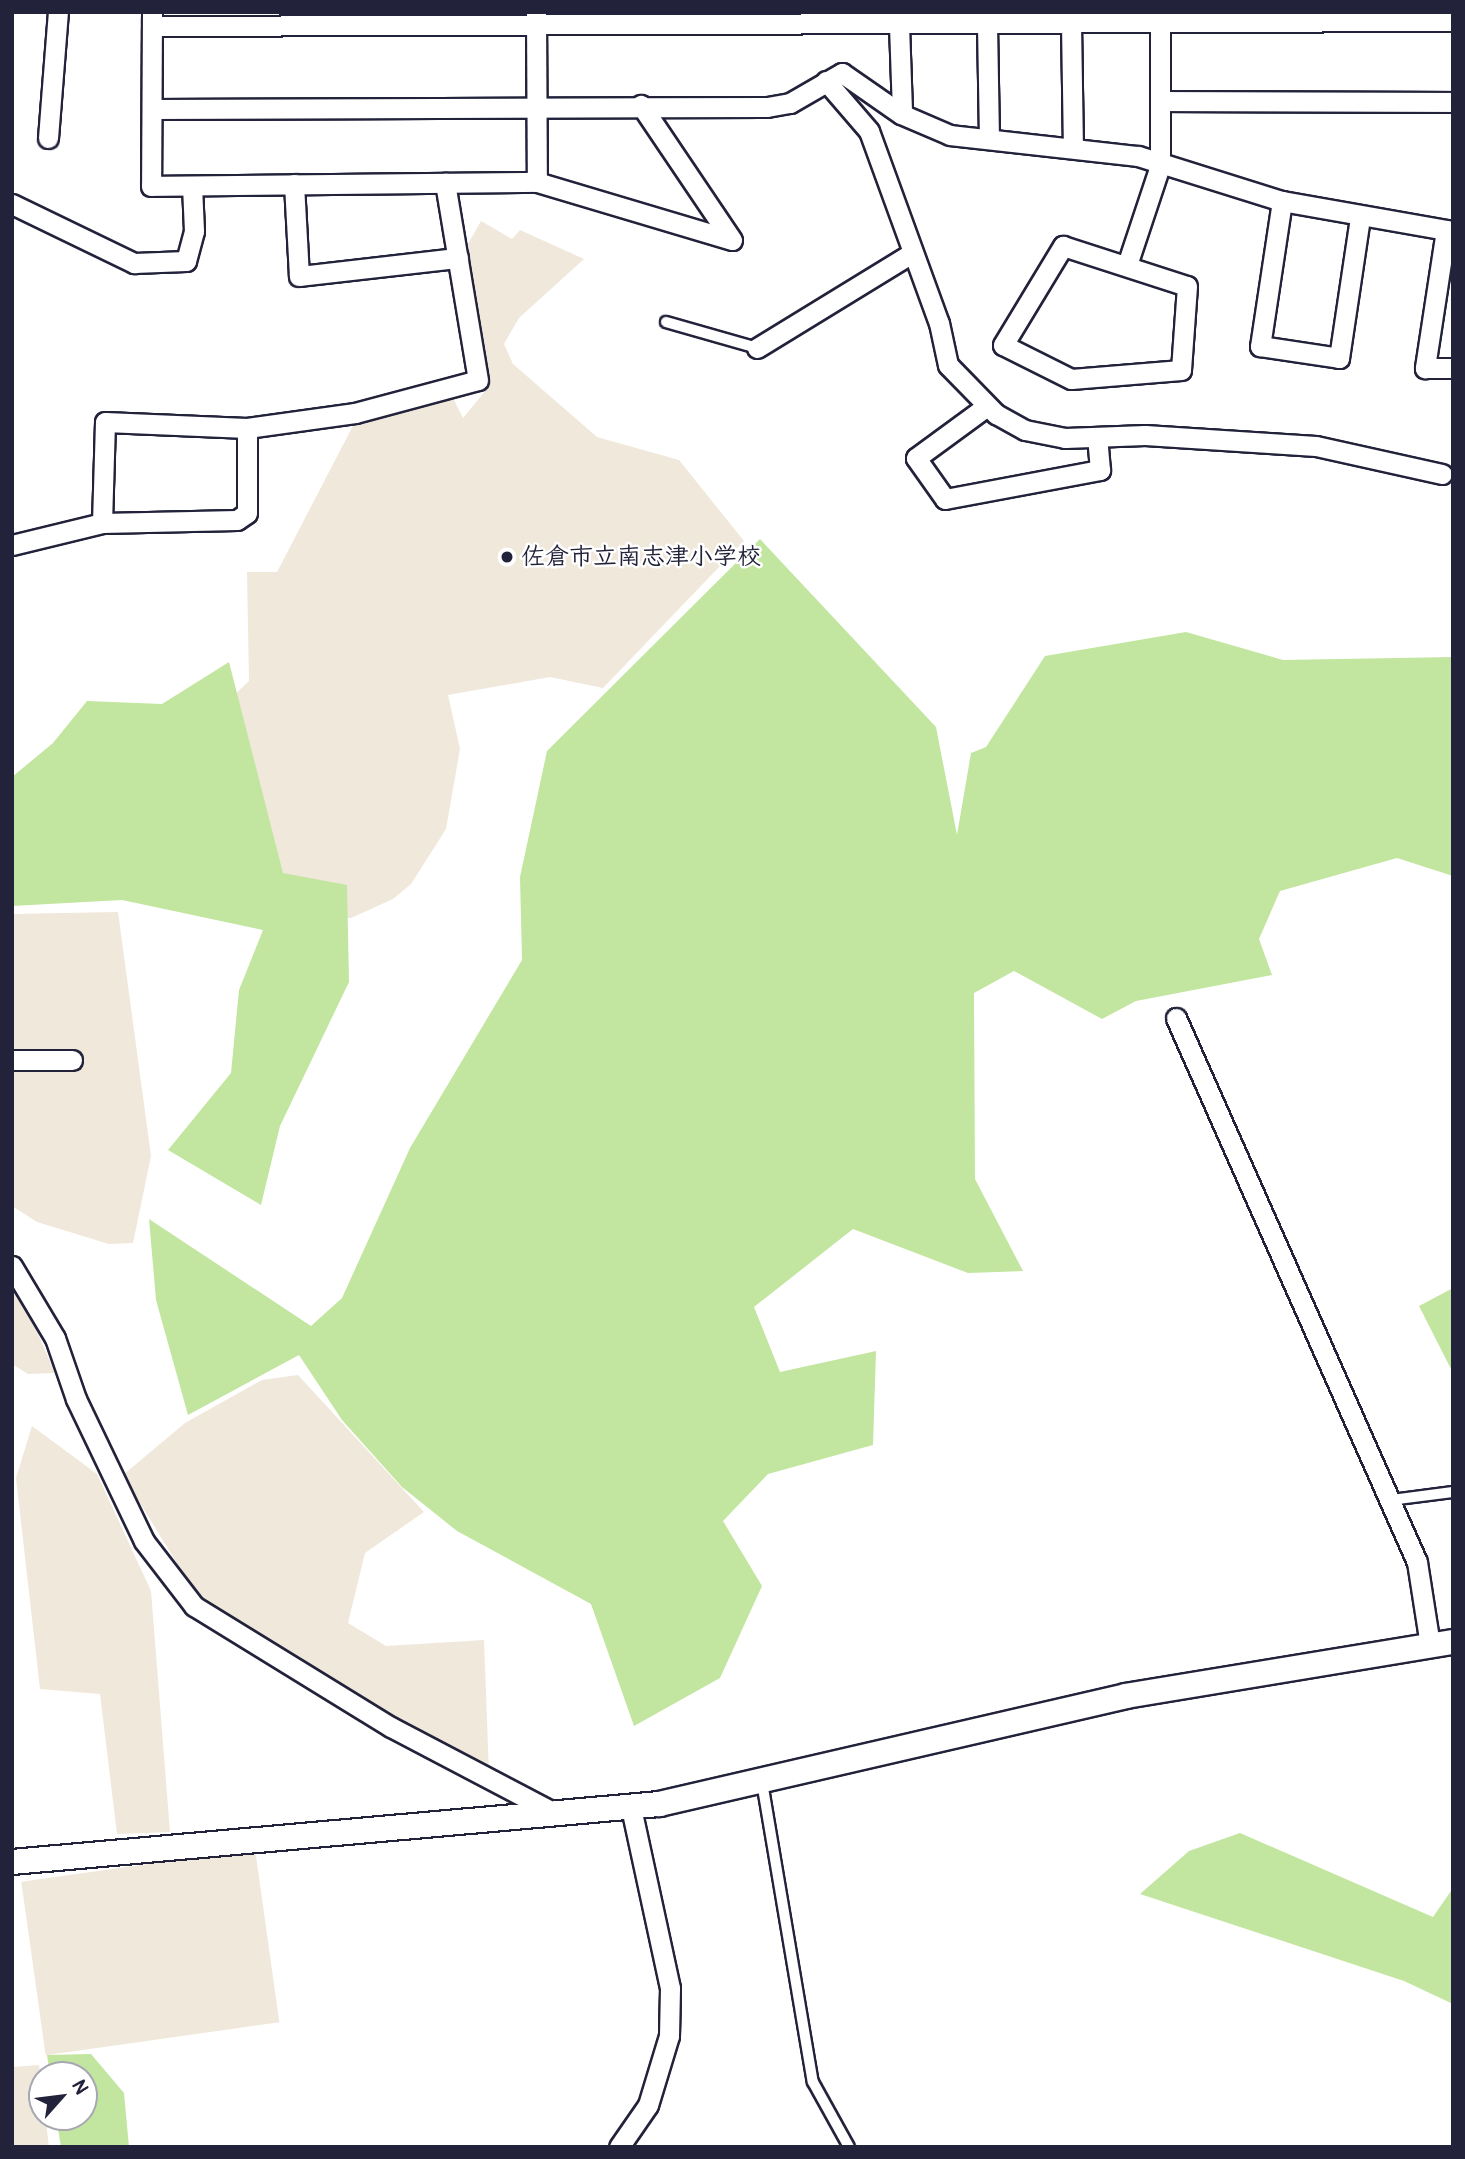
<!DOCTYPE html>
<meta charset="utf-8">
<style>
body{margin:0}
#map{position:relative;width:1465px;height:2159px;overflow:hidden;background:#fff;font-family:Pangolin,"Klee One",sans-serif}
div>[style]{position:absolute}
.built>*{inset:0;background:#f0e8da;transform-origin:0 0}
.green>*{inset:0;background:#c2e69f}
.roads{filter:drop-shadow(2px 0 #22223b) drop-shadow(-2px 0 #22223b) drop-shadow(0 2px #22223b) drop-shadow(0 -2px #22223b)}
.service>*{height:10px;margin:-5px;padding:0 5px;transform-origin:5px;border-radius:5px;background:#fff}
.minor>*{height:19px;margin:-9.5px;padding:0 9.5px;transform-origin:9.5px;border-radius:9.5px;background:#fff}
.tertiary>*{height:24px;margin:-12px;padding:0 12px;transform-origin:12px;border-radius:12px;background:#fff}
.dots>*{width:19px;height:19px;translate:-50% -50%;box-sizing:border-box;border:4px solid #fff;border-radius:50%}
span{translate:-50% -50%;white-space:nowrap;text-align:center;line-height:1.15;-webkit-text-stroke:5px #fff;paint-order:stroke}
.poi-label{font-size:24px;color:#22223b;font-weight:700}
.left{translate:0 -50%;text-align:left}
.frame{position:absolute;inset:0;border:14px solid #22223b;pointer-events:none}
.north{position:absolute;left:28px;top:2061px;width:70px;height:70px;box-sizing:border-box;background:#fff;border:2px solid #a7a7b1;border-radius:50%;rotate:62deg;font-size:19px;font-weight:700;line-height:28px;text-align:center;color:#22223b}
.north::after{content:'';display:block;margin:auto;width:24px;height:32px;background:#22223b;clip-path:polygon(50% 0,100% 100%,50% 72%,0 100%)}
</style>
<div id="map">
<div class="built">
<div style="clip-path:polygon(481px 221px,512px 239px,520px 230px,584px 259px,519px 318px,504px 344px,513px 364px,597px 437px,679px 460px,744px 541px,603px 688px,550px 677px,448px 695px,460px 749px,446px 829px,411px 884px,393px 899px,351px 918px,307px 917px,272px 887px,227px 702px,249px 681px,247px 572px,277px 572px,356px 420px,446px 397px,453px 398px,463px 418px,486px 390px,468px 244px)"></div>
<div style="clip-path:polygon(118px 912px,151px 1156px,133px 1243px,109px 1244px,37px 1222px,12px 1206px,12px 914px)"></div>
<div style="clip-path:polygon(12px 1280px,16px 1283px,55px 1373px,28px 1374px,12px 1364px)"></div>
<div style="clip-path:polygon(298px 1375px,424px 1512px,365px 1553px,348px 1623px,386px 1646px,484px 1640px,489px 1774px,203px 1606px,123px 1475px,185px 1423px,262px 1380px)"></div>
<div style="clip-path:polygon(32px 1426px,97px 1474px,151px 1591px,170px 1832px,117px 1834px,100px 1694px,40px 1689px,16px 1478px)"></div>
<div style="left:255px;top:1849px;width:175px;height:236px;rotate:82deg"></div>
<div style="clip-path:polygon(39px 2065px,49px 2147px,12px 2147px,12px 2067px)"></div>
</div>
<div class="green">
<div style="clip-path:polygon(760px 539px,936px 727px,957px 835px,971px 753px,986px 747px,1045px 656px,1186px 632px,1283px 660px,1453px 657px,1453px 876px,1397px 858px,1280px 891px,1259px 939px,1272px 975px,1136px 1001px,1102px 1019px,1014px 971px,974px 993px,975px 1179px,1023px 1271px,968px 1273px,853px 1229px,754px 1307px,780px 1372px,876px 1351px,873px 1445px,768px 1474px,723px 1521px,762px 1586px,720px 1678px,634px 1726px,591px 1604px,457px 1531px,402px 1487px,342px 1420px,299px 1355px,188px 1415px,156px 1300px,149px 1219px,311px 1326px,342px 1298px,410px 1148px,522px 960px,520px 877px,547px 751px)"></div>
<div style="clip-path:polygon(229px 662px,283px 873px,347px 885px,349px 982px,280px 1126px,261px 1205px,168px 1150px,231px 1073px,239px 990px,263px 930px,122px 900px,12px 906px,12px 777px,53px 743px,87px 701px,162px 704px)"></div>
<div style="clip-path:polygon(1453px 1288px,1453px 1373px,1419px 1306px)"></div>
<div style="clip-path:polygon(1240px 1833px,1433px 1917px,1453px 1888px,1453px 2004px,1404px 1981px,1140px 1894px,1189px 1851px)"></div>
<div style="clip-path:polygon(91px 2054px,124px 2093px,129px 2147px,61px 2147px,56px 2117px,84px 2117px,84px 2075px,50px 2075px,47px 2055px)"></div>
</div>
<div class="roads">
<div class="service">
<div style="left:666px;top:322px;width:95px;rotate:15.9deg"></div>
<div style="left:1391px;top:1500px;width:63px;rotate:-7.4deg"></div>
<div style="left:762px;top:1782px;width:304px;rotate:80.4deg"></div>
<div style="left:813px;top:2082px;width:74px;rotate:61deg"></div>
</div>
<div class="minor">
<div style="left:152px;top:12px;width:174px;rotate:90.3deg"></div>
<div style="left:151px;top:186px;width:386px;rotate:-0.6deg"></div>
<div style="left:537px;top:182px;width:203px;rotate:16.6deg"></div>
<div style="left:732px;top:240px;width:163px;rotate:-124deg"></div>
<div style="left:536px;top:12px;width:170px;rotate:89.7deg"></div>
<div style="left:1071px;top:23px;width:122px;rotate:89.1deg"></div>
<div style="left:987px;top:24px;width:113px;rotate:89deg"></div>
<div style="left:899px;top:25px;width:88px;rotate:88deg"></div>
<div style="left:152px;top:26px;width:1301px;rotate:-0.22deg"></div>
<div style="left:826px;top:81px;width:66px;rotate:49.3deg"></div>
<div style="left:869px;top:131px;width:204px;rotate:70deg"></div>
<div style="left:939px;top:323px;width:43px;rotate:77.9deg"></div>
<div style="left:948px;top:365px;width:69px;rotate:45.6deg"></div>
<div style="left:996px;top:414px;width:33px;rotate:29deg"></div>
<div style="left:1025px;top:430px;width:41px;rotate:11.3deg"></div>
<div style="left:1065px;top:438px;width:80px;rotate:-2.1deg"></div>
<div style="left:1145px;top:435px;width:171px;rotate:3.7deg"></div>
<div style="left:1316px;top:446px;width:129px;rotate:12.5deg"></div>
<div style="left:1160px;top:101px;width:293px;rotate:0.2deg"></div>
<div style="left:152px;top:109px;width:615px;rotate:-0.19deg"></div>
<div style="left:767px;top:107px;width:23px;rotate:-10deg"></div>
<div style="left:790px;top:103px;width:60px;rotate:-30deg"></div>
<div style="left:842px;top:73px;width:72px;rotate:34.8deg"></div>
<div style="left:901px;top:114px;width:53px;rotate:23.2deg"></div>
<div style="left:950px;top:135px;width:189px;rotate:6.4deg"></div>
<div style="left:1138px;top:156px;width:151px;rotate:17.4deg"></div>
<div style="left:1282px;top:201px;width:174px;rotate:10deg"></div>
<div style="left:48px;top:138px;width:126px;rotate:-85.5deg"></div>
<div style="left:294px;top:184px;width:92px;rotate:86.9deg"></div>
<div style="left:299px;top:276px;width:160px;rotate:-6.5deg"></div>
<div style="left:1282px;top:201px;width:147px;rotate:98.6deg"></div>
<div style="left:1260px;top:346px;width:80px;rotate:8.6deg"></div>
<div style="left:1339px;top:358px;width:143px;rotate:-81.5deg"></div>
<div style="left:12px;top:204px;width:136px;rotate:25.8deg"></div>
<div style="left:134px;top:263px;width:52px;rotate:-2.2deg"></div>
<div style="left:186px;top:261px;width:31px;rotate:-75deg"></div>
<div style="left:194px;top:231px;width:45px;rotate:-92.5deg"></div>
<div style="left:1446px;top:230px;width:140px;rotate:98.7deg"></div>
<div style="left:1425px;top:368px;width:28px"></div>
<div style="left:1063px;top:246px;width:130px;rotate:17.9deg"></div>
<div style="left:1187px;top:286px;width:84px;rotate:94.1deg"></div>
<div style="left:1181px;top:370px;width:110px;rotate:175.3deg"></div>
<div style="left:1071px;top:379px;width:76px;rotate:-153.4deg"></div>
<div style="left:1003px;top:345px;width:116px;rotate:-58.8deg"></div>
<div style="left:1127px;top:265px;width:104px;rotate:-71.6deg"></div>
<div style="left:1160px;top:166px;width:154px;rotate:-90deg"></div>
<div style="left:757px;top:348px;width:178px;rotate:-31.5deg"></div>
<div style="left:987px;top:406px;width:88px;rotate:143.8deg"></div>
<div style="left:916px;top:458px;width:50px;rotate:54.7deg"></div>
<div style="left:945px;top:499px;width:158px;rotate:-10.6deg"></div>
<div style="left:1100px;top:470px;width:33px;rotate:-95deg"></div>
<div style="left:102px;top:523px;width:101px;rotate:-88.3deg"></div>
<div style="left:105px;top:422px;width:142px;rotate:2.4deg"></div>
<div style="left:247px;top:428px;width:109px;rotate:-7.9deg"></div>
<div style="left:355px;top:413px;width:127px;rotate:-15deg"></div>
<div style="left:478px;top:380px;width:200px;rotate:-99.5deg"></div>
<div style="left:12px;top:545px;width:93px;rotate:-13.7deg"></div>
<div style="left:102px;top:523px;width:135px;rotate:-1.3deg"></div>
<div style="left:237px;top:520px;width:12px;rotate:-35deg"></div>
<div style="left:247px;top:513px;width:85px;rotate:-90deg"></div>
<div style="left:1176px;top:1018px;width:595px;rotate:66.11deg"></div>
<div style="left:1417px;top:1562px;width:84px;rotate:81.1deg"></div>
<div style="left:12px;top:1060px;width:60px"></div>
<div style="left:12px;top:1266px;width:84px;rotate:59.2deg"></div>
<div style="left:55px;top:1338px;width:65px;rotate:71deg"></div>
<div style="left:76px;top:1399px;width:157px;rotate:64.4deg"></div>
<div style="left:144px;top:1541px;width:82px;rotate:52.4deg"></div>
<div style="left:194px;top:1606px;width:231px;rotate:31.6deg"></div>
<div style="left:391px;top:1727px;width:187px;rotate:27.7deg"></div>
<div style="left:619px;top:2147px;width:51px;rotate:-55.4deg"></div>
<div style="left:648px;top:2105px;width:72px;rotate:-73.1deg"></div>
<div style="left:669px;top:2036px;width:48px;rotate:-88.8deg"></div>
<div style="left:670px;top:1988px;width:185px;rotate:-102.2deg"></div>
</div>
<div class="tertiary">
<div style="left:12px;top:1862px;width:650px;rotate:-5.12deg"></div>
<div style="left:659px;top:1804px;width:479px;rotate:-13deg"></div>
<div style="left:1126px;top:1696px;width:331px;rotate:-9.4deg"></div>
</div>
</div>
<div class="dots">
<div style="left:507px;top:557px;background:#22223b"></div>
</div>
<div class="poi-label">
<span class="left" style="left:521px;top:557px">佐倉市立南志津小学校</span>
</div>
<div class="frame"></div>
<div class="north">N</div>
</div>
